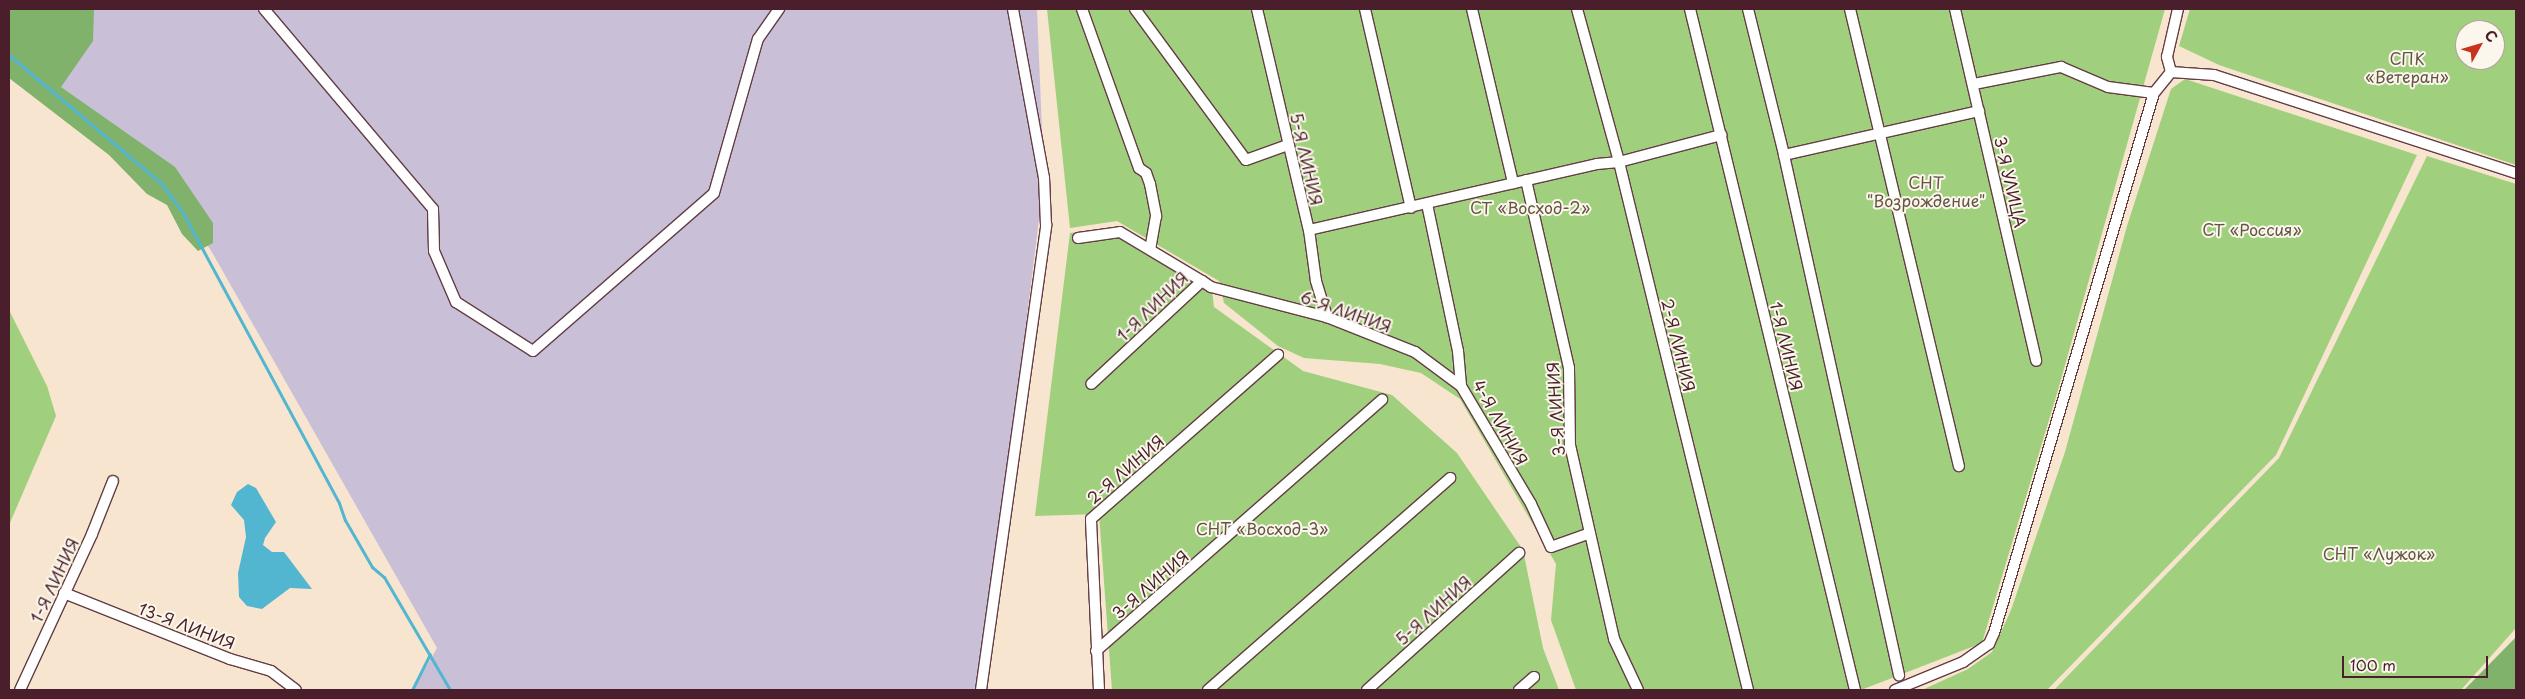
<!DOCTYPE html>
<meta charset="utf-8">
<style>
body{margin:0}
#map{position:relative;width:2525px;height:699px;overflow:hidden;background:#f7e5cf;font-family:"Playpen Sans",sans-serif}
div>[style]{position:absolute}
.industrial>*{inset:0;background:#c9bfd7}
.green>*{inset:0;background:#a0cf7d}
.forest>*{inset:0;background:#80b26c}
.water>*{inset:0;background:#53b6d1}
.stream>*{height:3px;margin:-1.5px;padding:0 1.5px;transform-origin:1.5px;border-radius:1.5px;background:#53b6d1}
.roads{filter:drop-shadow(1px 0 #643d44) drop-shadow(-1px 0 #643d44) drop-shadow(0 1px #643d44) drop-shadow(0 -1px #643d44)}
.minor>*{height:10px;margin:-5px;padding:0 5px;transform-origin:5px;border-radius:5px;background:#fff}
span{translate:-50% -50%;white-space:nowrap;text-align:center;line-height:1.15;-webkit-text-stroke:4px #fbf7ec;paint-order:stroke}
.park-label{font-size:16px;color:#645444}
.street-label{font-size:16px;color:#4a1f2b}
.frame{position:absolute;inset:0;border:10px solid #4a1f2b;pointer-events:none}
.north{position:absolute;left:2455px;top:20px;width:50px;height:50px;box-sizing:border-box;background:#fbf7ec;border:1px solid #b4a19f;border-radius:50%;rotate:51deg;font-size:14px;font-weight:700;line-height:20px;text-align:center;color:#4a1f2b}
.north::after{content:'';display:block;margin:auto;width:18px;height:22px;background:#c8321e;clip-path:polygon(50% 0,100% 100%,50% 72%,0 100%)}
.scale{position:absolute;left:2342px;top:656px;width:146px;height:22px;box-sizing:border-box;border:2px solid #4a1f2b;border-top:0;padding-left:6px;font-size:15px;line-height:18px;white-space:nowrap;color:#4a1f2b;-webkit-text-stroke:4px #fbf7ec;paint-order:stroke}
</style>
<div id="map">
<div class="industrial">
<div style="clip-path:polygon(9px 9px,1037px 9px,1044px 178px,981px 690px,413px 690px,437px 648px,213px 254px,162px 173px,14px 57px)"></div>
</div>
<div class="green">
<div style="clip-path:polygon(1047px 9px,1687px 9px,1855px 690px,1576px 690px,1551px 620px,1556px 564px,1460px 399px,1421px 373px,1380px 364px,1304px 358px,1278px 346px,1224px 303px,1219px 281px,1117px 221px,1070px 228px)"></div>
<div style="clip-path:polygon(1694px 9px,2165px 9px,2058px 390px,1982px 643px,1861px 690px)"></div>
<div style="clip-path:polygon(evenodd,2190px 9px,2516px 9px,2516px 165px,2219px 65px,2179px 46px,2190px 9px,2465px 30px,2495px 30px,2495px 60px,2465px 60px,2465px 30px)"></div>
<div style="clip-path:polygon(2185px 79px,2417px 155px,2276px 455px,2047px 690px,1922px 690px,1968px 669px,1992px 652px,2011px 610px,2065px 452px,2127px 226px,2171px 89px)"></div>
<div style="clip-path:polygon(2427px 156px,2516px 184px,2516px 628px,2461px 690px,2054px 690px,2279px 458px)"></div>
<div style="clip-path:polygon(1122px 227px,1211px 282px,1214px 307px,1303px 371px,1392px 395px,1457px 453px,1523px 550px,1543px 648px,1559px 690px,1112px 690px,1099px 514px,1035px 516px,1070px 233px)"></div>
<div style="clip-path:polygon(9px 310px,47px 386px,56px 416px,9px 525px)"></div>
</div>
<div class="forest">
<div style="clip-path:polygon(9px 9px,94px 9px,93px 41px,61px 87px,175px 167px,213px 223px,213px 243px,198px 251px,182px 234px,167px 205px,147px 194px,109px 155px,9px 78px)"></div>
<div style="clip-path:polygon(2516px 637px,2516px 690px,2464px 690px)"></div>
</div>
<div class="water">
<div style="clip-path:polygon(248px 484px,256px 488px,276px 522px,265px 538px,263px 545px,272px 552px,284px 552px,312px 589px,290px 588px,262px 609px,247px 606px,239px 597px,238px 573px,246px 537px,244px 520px,231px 505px,237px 492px)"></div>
</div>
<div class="stream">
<div style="left:9px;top:55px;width:200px;rotate:40.1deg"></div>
<div style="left:162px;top:184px;width:36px;rotate:54deg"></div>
<div style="left:183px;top:213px;width:329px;rotate:61.7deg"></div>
<div style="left:339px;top:503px;width:18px;rotate:71deg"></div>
<div style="left:345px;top:520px;width:54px;rotate:60.1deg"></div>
<div style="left:372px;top:567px;width:16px;rotate:40deg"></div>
<div style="left:384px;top:577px;width:131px;rotate:59.7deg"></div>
<div style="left:412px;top:690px;width:40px;rotate:-63.4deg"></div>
</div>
<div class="roads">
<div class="minor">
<div style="left:264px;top:9px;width:262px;rotate:49.8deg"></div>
<div style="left:433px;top:209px;width:42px;rotate:88.6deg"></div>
<div style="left:434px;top:251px;width:56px;rotate:66.7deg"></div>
<div style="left:456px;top:302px;width:91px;rotate:32.5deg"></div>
<div style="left:533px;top:351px;width:240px;rotate:-41.1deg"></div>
<div style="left:714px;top:193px;width:160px;rotate:-74.1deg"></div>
<div style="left:758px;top:39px;width:37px;rotate:-55deg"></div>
<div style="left:1082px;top:9px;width:169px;rotate:70.3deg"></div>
<div style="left:1139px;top:168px;width:9px;rotate:36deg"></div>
<div style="left:1146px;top:173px;width:12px;rotate:70deg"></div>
<div style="left:1150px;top:184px;width:33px;rotate:79deg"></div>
<div style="left:1156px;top:216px;width:34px;rotate:100deg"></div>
<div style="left:1135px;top:9px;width:187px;rotate:53.7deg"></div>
<div style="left:1246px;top:160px;width:45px;rotate:-19.7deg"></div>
<div style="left:1257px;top:9px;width:227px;rotate:76.8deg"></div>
<div style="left:1309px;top:230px;width:51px;rotate:82.2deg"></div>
<div style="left:1316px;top:281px;width:38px;rotate:73deg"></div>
<div style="left:1365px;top:9px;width:204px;rotate:77deg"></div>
<div style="left:1472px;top:9px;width:179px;rotate:76.7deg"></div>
<div style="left:1577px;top:9px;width:159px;rotate:74.6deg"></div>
<div style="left:1619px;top:162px;width:544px;rotate:76.27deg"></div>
<div style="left:1690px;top:9px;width:701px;rotate:76.38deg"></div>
<div style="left:1748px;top:9px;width:150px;rotate:76.1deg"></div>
<div style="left:1784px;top:155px;width:533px;rotate:77.53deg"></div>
<div style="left:1850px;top:9px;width:470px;rotate:76.6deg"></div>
<div style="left:1955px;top:9px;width:361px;rotate:77deg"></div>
<div style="left:2171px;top:72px;width:16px;rotate:-105deg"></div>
<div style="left:2167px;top:57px;width:49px;rotate:-77.1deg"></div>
<div style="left:1974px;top:84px;width:89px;rotate:-11.1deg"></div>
<div style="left:2061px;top:67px;width:51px;rotate:23.1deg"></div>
<div style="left:2108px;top:87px;width:46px;rotate:7.4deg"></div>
<div style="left:1784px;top:155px;width:200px;rotate:-12.7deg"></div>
<div style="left:1526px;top:180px;width:193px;rotate:77.1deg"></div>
<div style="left:1569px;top:368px;width:77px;rotate:89.3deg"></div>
<div style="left:1570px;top:445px;width:199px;rotate:77.2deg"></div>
<div style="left:1614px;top:639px;width:56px;rotate:64.8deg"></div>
<div style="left:1427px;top:204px;width:150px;rotate:78.1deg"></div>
<div style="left:1458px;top:351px;width:35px;rotate:85deg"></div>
<div style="left:1461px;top:386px;width:137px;rotate:59.3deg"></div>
<div style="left:1531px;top:504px;width:47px;rotate:65.1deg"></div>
<div style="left:1551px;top:547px;width:41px;rotate:-19.7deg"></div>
<div style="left:1309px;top:230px;width:295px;rotate:-12.9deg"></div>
<div style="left:1597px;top:164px;width:22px;rotate:-5deg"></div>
<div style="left:1619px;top:162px;width:106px;rotate:-14.8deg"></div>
<div style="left:1078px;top:238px;width:42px;rotate:-8.1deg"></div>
<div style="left:1120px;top:232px;width:96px;rotate:30.9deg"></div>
<div style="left:1202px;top:281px;width:151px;rotate:137.1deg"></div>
<div style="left:1202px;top:281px;width:11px;rotate:34deg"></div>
<div style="left:1211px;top:287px;width:120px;rotate:14.5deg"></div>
<div style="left:1327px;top:317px;width:95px;rotate:21.7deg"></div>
<div style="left:1415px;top:352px;width:57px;rotate:36.5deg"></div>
<div style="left:64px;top:593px;width:179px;rotate:21.7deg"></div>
<div style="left:230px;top:659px;width:43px;rotate:16.3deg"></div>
<div style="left:271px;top:671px;width:31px;rotate:37deg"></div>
<div style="left:1096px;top:651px;width:381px;rotate:-41.3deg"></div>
<div style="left:20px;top:690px;width:172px;rotate:-65.2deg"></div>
<div style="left:92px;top:534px;width:57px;rotate:-68.4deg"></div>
<div style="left:981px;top:690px;width:470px;rotate:-82deg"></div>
<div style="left:1046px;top:225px;width:47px;rotate:-92.4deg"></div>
<div style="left:1044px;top:178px;width:172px;rotate:-100.4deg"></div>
<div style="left:1099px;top:690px;width:171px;rotate:-92.7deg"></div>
<div style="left:1091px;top:519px;width:249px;rotate:-41.3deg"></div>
<div style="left:1208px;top:690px;width:322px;rotate:-41.2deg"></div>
<div style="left:1367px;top:690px;width:205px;rotate:-42deg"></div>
<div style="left:1519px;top:690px;width:20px;rotate:-41deg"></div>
<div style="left:1895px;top:690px;width:74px;rotate:-22.4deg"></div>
<div style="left:1963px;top:662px;width:32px;rotate:-35deg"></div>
<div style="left:1989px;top:644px;width:12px;rotate:-66deg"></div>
<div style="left:1994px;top:633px;width:563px;rotate:-73.5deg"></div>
<div style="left:2154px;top:93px;width:27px;rotate:-51deg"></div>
<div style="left:2171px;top:72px;width:43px;rotate:4deg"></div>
<div style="left:2214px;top:75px;width:318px;rotate:18deg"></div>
</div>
</div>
<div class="park-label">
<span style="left:2407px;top:67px">СПК<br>«Ветеран»</span>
<span style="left:1926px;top:191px">СНТ<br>"Возрождение"</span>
<span style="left:1530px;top:207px">СТ «Восход-2»</span>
<span style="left:2252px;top:229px">СТ «Россия»</span>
<span style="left:1262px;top:528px">СНТ «Восход-3»</span>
<span style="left:2379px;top:553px">СНТ «Лужок»</span>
</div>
<div class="street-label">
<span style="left:1307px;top:159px;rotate:77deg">5-Я ЛИНИЯ</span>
<span style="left:2011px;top:182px;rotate:77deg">3-Я УЛИЦА</span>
<span style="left:1152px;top:306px;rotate:-44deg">1-Я ЛИНИЯ</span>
<span style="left:1346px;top:311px;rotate:19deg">6-Я ЛИНИЯ</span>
<span style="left:1679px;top:345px;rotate:76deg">2-Я ЛИНИЯ</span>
<span style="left:1787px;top:346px;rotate:76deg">1-Я ЛИНИЯ</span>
<span style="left:1555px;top:409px;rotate:-94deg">3-Я ЛИНИЯ</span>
<span style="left:1501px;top:422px;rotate:61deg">4-Я ЛИНИЯ</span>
<span style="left:1125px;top:469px;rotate:-41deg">2-Я ЛИНИЯ</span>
<span style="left:54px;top:580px;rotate:-65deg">1-Я ЛИНИЯ</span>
<span style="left:1150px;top:584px;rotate:-41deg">3-Я ЛИНИЯ</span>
<span style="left:1433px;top:610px;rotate:-42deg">5-Я ЛИНИЯ</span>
<span style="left:187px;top:625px;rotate:21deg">13-Я ЛИНИЯ</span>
</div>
<div class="frame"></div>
<div class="north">С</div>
<div class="scale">100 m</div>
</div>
